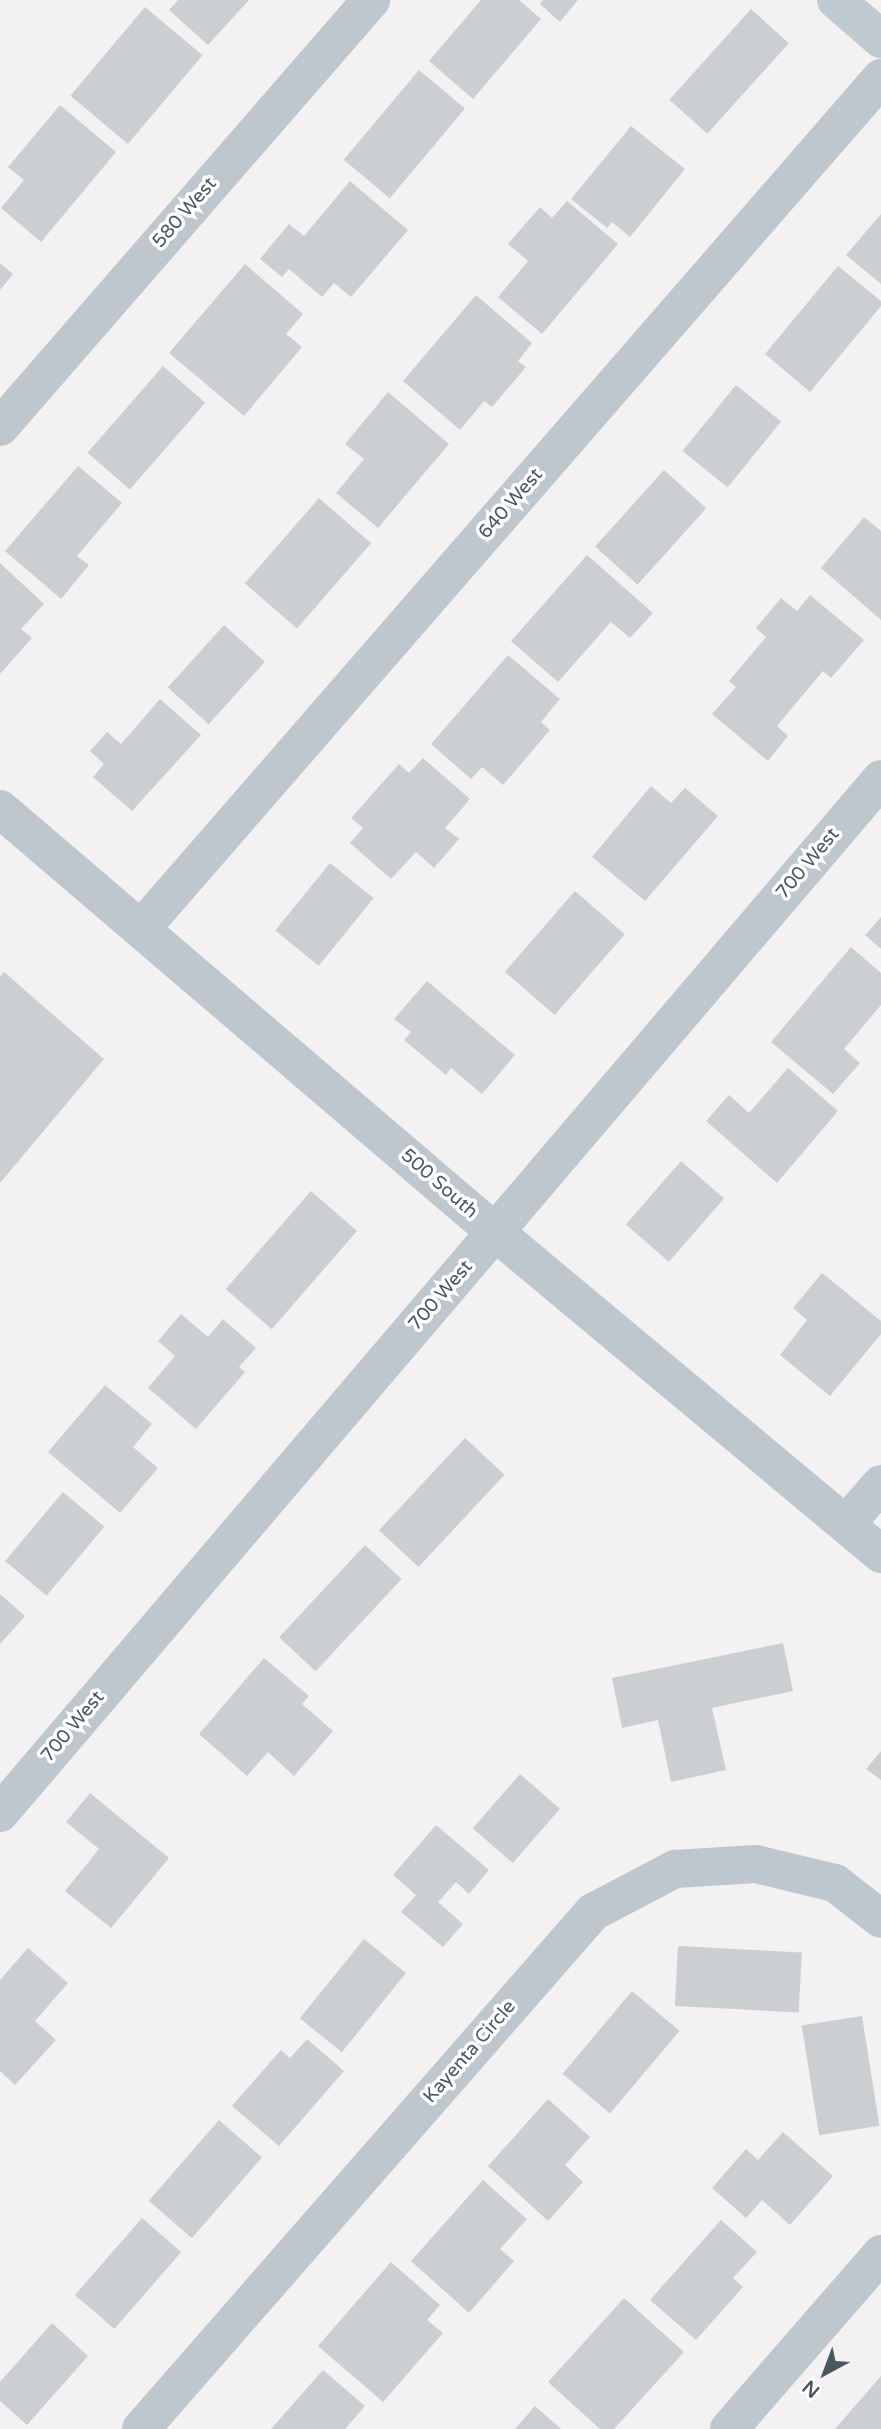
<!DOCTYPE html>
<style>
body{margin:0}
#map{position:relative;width:881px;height:2429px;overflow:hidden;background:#f3f1f2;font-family:"Varela Round",sans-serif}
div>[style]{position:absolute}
.building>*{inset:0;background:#cccfd2;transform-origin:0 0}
.minor>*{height:38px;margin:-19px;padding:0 19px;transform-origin:19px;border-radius:19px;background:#bec7cd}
.secondary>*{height:38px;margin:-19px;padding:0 19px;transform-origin:19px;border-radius:19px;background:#bfcad1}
span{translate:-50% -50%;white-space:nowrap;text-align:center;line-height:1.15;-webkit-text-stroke:7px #fff;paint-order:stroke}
.street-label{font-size:19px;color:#4a575d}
.north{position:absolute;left:790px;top:2338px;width:70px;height:70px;-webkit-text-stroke:5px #fff;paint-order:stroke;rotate:221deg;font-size:19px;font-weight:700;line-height:28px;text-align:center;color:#4a575d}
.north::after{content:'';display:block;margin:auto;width:24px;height:32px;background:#4a575d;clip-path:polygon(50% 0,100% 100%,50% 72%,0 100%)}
</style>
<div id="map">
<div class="building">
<div style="clip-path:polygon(178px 0,249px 0,208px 45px,169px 10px)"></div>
<div style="clip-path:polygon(481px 0,519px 0,541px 19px,473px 99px,429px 61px)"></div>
<div style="clip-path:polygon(543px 0,578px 0,560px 22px,540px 4px)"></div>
<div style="left:145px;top:7px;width:75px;height:116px;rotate:40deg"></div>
<div style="left:751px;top:9px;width:51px;height:122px;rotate:42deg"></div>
<div style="left:419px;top:70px;width:60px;height:117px;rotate:40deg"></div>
<div style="clip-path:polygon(60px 105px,116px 152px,41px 242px,1px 208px,24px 180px,8px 167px)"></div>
<div style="clip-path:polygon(631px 126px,685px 169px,630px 237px,612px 222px,607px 228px,571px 199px)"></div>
<div style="clip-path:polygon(350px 181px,408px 230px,351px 297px,334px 283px,322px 297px,289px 269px,282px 277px,260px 259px,289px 224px,304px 236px)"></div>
<div style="clip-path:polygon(567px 201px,618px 244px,542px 334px,498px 297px,528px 261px,508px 244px,540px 207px,552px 218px)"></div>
<div style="clip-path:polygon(881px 214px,881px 284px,846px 255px)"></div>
<div style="clip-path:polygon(0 263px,13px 274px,0 290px)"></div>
<div style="clip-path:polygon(245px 264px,303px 314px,286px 334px,302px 347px,244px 416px,169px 353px)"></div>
<div style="clip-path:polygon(838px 266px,881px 301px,881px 306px,810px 392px,765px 354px)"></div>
<div style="clip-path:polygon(476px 295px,532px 343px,518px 361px,526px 367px,492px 407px,484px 401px,460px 430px,403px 381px)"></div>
<div style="left:163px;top:366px;width:56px;height:115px;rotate:41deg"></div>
<div style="left:736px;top:385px;width:58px;height:85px;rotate:39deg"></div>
<div style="clip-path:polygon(388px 392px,449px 444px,378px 528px,336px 493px,364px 459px,345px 444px)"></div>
<div style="clip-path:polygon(78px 466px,122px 503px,77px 556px,89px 565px,61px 599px,5px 551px)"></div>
<div style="left:664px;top:470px;width:57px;height:103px;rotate:42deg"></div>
<div style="left:319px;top:498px;width:69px;height:113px;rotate:41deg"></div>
<div style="clip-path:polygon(864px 517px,881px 531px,881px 620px,821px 568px)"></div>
<div style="clip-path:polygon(587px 555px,653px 613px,630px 638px,611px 622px,558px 682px,511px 641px)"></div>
<div style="clip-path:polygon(0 563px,44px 604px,21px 629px,32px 638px,0 674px)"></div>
<div style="clip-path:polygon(810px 595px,864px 640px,831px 678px,823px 671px,777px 726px,788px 736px,768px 761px,712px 714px,736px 687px,729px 681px,766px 637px,756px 628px,781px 598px,797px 611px)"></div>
<div style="left:224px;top:625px;width:55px;height:84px;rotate:42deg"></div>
<div style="clip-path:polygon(508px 655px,560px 699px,541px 722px,550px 730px,503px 785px,482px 767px,471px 779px,431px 744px)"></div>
<div style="clip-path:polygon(160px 699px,201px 735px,132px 811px,93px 777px,104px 764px,90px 751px,107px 732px,121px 744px)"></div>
<div style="clip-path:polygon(423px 758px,470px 799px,445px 828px,459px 839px,434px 868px,416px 852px,391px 879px,350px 843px,363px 828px,351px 818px,399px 764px,409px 773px)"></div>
<div style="clip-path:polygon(651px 786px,671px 803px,685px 788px,718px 816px,645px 901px,592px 857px)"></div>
<div style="left:330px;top:863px;width:56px;height:87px;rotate:39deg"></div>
<div style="left:575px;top:891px;width:66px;height:107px;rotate:41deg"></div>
<div style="clip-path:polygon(881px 917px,881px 949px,865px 935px)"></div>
<div style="clip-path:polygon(851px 947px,881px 973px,881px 1005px,844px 1049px,860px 1063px,833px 1094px,771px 1042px)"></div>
<div style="clip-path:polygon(4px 972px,104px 1059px,0 1183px,0 977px)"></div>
<div style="clip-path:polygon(427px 981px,515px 1055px,482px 1094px,451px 1068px,446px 1075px,404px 1040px,411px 1032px,394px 1019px)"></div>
<div style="clip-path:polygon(788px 1068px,838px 1111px,777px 1183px,706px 1121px,729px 1095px,749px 1113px)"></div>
<div style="left:681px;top:1161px;width:57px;height:84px;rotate:41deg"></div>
<div style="left:311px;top:1191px;width:61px;height:130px;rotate:41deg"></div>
<div style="clip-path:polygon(822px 1273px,881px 1321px,881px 1334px,830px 1396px,780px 1355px,807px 1320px,793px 1308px)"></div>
<div style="clip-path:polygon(181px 1314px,208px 1337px,223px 1319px,256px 1348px,239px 1367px,245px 1372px,196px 1429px,148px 1388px,175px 1356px,158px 1341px)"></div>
<div style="clip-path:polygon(105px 1385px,152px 1424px,133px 1447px,158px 1468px,120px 1513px,48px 1452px)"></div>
<div style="left:465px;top:1438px;width:54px;height:126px;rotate:43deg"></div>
<div style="left:63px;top:1492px;width:54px;height:90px;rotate:40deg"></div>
<div style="left:365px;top:1545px;width:50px;height:126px;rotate:43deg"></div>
<div style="clip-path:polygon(0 1594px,25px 1616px,0 1644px)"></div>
<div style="clip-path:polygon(783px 1643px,793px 1691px,712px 1708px,726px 1770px,671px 1782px,658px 1720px,622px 1728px,612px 1678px)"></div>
<div style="clip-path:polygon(264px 1658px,309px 1696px,302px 1704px,333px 1731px,294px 1776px,268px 1752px,247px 1776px,199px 1734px)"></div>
<div style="clip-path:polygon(881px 1751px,881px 1780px,866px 1769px)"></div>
<div style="left:520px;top:1774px;width:53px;height:72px;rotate:41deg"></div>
<div style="clip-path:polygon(90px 1793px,169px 1858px,111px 1928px,65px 1891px,99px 1849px,66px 1822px)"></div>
<div style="clip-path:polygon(436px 1825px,489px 1870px,469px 1894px,456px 1882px,438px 1902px,463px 1924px,443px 1947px,401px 1912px,416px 1895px,393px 1875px)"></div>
<div style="left:364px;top:1939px;width:54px;height:102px;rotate:39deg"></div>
<div style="left:678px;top:1946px;width:124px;height:60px;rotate:3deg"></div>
<div style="clip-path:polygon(28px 1948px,68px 1983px,35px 2021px,56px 2040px,15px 2085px,0 2071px,0 1980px)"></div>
<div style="left:632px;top:1991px;width:62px;height:108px;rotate:40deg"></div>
<div style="left:862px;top:2016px;width:111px;height:61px;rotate:81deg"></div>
<div style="clip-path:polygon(307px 2039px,344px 2071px,279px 2146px,232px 2106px,281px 2050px,290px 2058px)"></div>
<div style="clip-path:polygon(548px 2099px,590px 2137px,565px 2165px,583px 2182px,548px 2221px,488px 2166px)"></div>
<div style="left:219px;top:2120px;width:57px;height:107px;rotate:41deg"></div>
<div style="clip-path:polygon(783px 2132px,833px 2176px,790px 2225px,762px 2200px,746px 2218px,712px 2188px,746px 2149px,758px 2160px)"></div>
<div style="clip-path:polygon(483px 2180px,527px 2219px,500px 2249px,514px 2261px,469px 2313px,411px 2261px)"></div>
<div style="left:142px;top:2218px;width:52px;height:102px;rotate:41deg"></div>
<div style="clip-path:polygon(721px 2220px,757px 2252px,733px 2278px,743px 2287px,696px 2340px,650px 2300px)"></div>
<div style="clip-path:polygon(391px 2262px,440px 2305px,427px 2320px,443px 2333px,383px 2402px,318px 2346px)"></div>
<div style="clip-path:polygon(624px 2298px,684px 2352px,614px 2429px,600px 2429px,548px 2382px)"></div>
<div style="clip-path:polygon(52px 2323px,88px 2356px,27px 2425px,0 2401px,0 2382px)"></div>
<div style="clip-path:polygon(323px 2370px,365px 2406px,345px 2429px,271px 2429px)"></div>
<div style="clip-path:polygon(881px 2376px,881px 2429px,835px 2429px)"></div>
<div style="clip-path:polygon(535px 2406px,561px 2429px,515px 2429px)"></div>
</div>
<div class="minor">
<div style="left:0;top:427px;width:566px;rotate:-49.01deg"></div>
<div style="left:0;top:809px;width:651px;rotate:40.52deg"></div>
<div style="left:495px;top:1232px;width:503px;rotate:39.83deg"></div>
<div style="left:141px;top:929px;width:1128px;rotate:-48.99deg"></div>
<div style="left:846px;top:1524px;width:53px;rotate:-48.8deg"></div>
<div style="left:0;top:1813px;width:1358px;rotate:-49.57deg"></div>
<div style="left:141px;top:2429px;width:687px;rotate:-48.84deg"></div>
<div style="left:593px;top:1912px;width:93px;rotate:-27.7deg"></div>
<div style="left:675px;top:1869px;width:81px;rotate:-3.5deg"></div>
<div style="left:756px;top:1864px;width:81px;rotate:13.5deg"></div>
<div style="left:835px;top:1883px;width:58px;rotate:38deg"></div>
<div style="left:729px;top:2429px;width:232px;rotate:-49deg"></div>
</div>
<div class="secondary">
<div style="left:836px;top:0;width:60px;rotate:40.9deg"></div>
</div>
<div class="street-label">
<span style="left:185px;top:213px;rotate:-49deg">580 West</span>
<span style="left:511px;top:504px;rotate:-49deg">640 West</span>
<span style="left:808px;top:864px;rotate:-50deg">700 West</span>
<span style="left:439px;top:1184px;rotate:41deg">500 South</span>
<span style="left:441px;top:1296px;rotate:-49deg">700 West</span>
<span style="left:73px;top:1727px;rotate:-50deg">700 West</span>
<span style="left:470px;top:2052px;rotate:-49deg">Kayenta Circle</span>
</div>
<div class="north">N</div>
</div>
